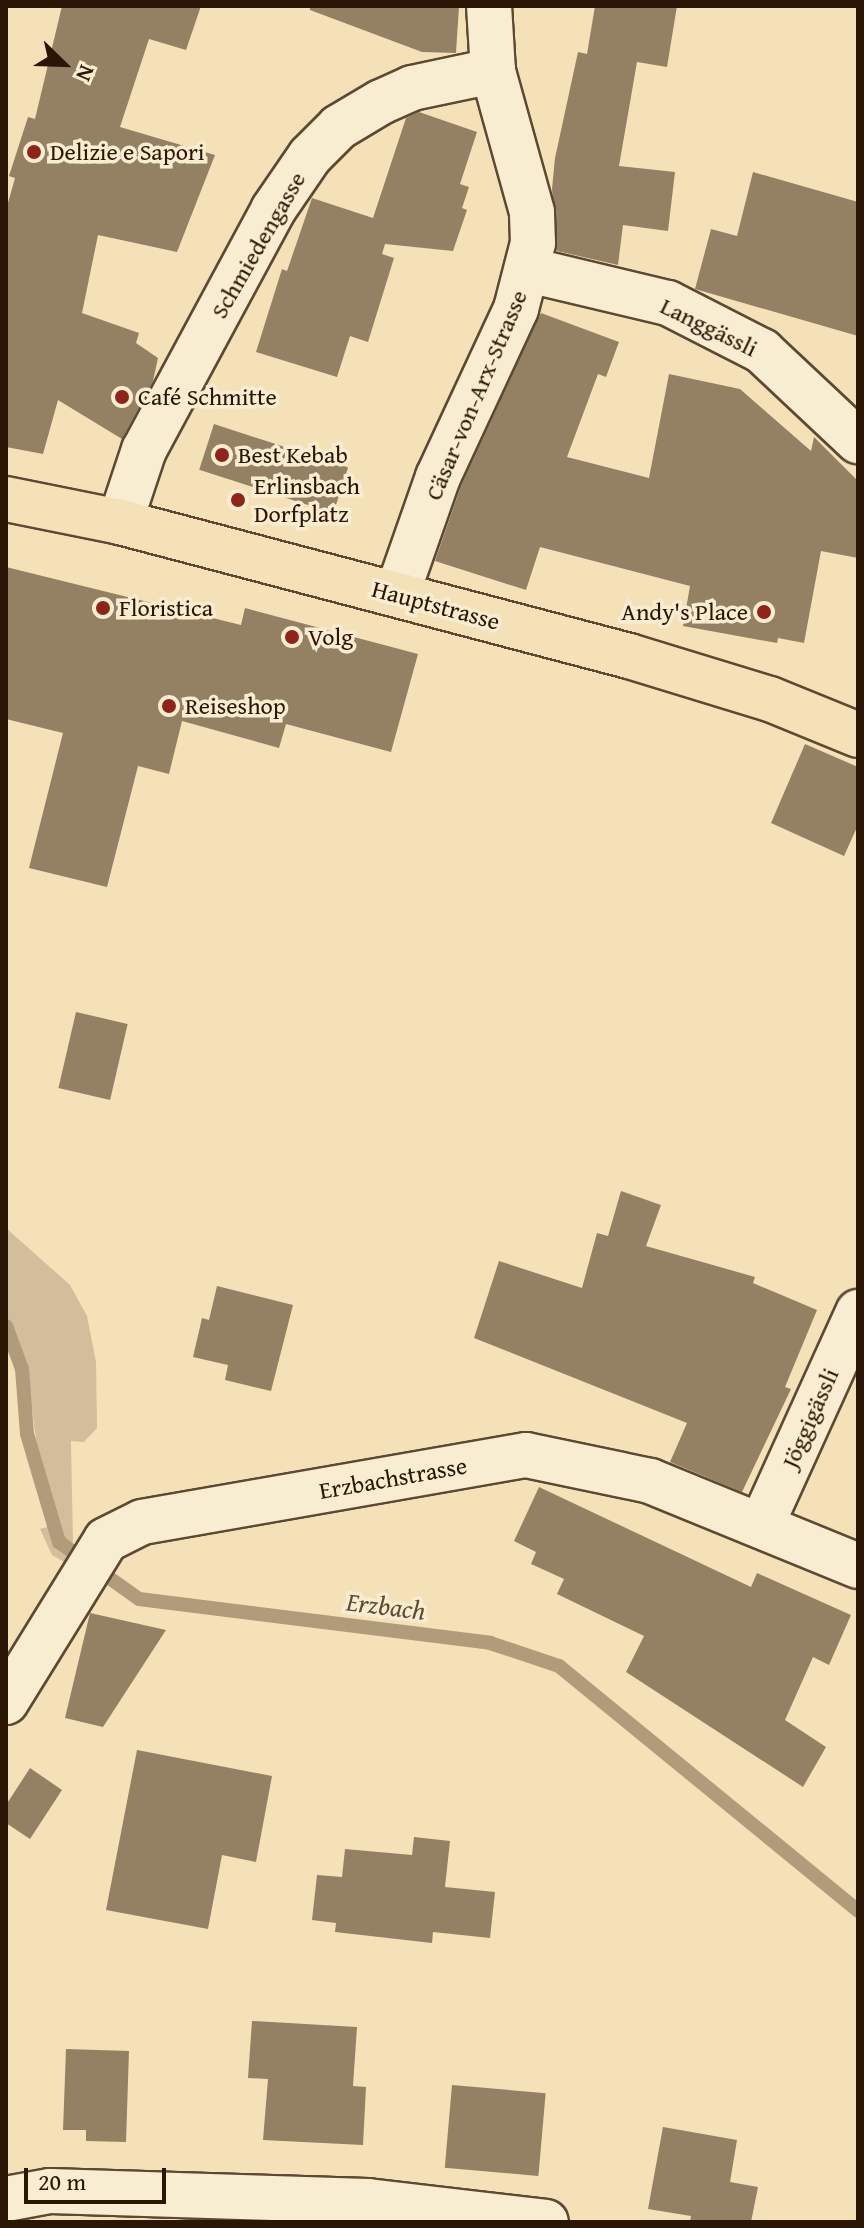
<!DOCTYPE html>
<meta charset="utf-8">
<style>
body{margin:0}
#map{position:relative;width:864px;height:2228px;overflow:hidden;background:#f4e1b8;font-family:"Gentium Book Plus",serif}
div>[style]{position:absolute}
.green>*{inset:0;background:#d2be9a}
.stream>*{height:14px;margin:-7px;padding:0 7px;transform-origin:7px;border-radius:7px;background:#b09c7b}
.building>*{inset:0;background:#948063;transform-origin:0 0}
.roads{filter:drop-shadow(2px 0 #5d4932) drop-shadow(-2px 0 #5d4932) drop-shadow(0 2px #5d4932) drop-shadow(0 -2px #5d4932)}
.minor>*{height:44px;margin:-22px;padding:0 22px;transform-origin:22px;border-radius:22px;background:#f8ecd1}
.major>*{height:44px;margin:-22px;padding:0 22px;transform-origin:22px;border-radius:22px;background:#f4e1b8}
.dots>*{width:22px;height:22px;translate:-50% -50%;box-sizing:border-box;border:4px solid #f8ecd1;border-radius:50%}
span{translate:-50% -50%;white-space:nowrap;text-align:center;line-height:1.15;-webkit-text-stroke:7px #f8ecd1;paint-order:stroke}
.poi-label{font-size:24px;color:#2b1606}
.left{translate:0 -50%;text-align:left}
.right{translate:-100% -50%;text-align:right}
.street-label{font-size:24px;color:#2b1606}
.water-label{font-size:26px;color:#604c35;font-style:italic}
.frame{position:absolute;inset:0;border:8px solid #2b1606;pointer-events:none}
.north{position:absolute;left:24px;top:24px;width:80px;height:80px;-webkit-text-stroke:6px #f8ecd1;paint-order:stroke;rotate:113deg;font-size:22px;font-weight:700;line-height:32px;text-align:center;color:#2b1606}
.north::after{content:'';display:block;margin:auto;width:28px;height:36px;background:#2b1606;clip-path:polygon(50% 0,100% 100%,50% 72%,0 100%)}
.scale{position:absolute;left:24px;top:2168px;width:142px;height:36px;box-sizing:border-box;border:4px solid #2b1606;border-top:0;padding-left:10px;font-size:24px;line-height:28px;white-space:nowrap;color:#2b1606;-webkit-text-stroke:6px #f8ecd1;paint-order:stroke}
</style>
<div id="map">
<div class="green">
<div style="clip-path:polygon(6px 1228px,70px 1285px,87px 1316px,96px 1362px,97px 1428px,84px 1442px,71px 1441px,73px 1544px,64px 1562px,52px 1555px,40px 1529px,47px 1527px,27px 1368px,6px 1317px)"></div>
</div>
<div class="stream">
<div style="left:6px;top:1326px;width:46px;rotate:69.6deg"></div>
<div style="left:22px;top:1369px;width:65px;rotate:85.6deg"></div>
<div style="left:27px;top:1434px;width:113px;rotate:73.5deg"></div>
<div style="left:59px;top:1542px;width:98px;rotate:35.5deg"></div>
<div style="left:139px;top:1599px;width:354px;rotate:7.1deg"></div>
<div style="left:490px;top:1643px;width:73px;rotate:18.4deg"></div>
<div style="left:559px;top:1666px;width:387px;rotate:39.3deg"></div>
</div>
<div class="building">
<div style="clip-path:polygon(62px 6px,201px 6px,186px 50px,149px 39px,120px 127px,215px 155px,177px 252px,98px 235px,82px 313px,139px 333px,136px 343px,158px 358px,153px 381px,122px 439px,58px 400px,43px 454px,6px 447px,6px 210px,15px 178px,9px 176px,28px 117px,35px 119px)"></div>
<div style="clip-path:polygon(310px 6px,459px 6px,456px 53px,422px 52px,310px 10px)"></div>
<div style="clip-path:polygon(595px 6px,677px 6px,667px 67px,637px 62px,619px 166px,675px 172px,668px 231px,623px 225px,618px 265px,557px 251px,552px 189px,555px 158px,578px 52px,587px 54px)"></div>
<div style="clip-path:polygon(419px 112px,477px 132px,460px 184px,469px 187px,462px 208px,467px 210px,453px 251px,385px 244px,382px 254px,394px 258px,368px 342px,350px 336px,337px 377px,256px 352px,282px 269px,287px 271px,312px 198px,373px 218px,406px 118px)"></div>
<div style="clip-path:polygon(753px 172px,858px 202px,858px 336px,695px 289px,711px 229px,737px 236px)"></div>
<div style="clip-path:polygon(541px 313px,619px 342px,606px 377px,598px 374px,567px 457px,649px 478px,669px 374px,740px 389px,811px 451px,814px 437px,858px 481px,858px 558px,821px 551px,804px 643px,778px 638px,777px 643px,683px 626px,690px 586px,540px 547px,526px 590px,435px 561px,461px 486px)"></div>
<div style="left:214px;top:424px;width:141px;height:48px;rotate:18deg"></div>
<div style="clip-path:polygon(6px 567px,241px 625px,245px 608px,418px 654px,391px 752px,286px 724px,279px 748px,182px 721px,169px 774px,138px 766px,107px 887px,29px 868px,63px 733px,6px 719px)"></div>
<div style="clip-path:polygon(805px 744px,858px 767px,858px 825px,844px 856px,771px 823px)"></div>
<div style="left:76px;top:1012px;width:53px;height:78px;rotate:13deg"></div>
<div style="clip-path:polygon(621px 1191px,661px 1205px,646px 1246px,755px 1277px,753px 1283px,817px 1310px,785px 1387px,791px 1389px,742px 1492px,670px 1462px,687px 1423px,474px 1338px,499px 1261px,582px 1288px,597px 1233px,608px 1236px)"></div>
<div style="clip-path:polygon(217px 1286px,293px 1305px,271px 1391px,225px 1380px,228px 1365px,193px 1357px,202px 1318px,209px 1320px)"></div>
<div style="clip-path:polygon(539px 1487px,751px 1587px,757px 1573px,851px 1615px,829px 1665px,813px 1657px,785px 1720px,826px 1747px,803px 1787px,626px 1672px,644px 1636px,557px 1594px,564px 1579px,531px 1564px,536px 1552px,514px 1541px)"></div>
<div style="clip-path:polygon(90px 1613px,166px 1630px,103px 1727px,65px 1718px)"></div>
<div style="clip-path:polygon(137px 1750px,272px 1776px,256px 1862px,222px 1855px,208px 1929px,106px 1910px)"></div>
<div style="clip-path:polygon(30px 1768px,62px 1790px,30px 1839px,6px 1823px,6px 1805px)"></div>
<div style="clip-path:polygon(414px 1837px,450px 1841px,445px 1887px,495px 1892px,490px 1938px,433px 1932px,432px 1943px,335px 1932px,336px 1923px,312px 1920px,317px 1875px,342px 1877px,345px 1849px,412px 1855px)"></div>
<div style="clip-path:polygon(252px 2021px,357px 2027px,353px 2086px,366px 2087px,363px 2145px,263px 2140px,268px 2079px,248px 2078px)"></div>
<div style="clip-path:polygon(66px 2049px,129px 2051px,126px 2142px,86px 2141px,86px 2130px,63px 2130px)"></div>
<div style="left:452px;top:2085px;width:94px;height:83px;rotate:5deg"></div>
<div style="clip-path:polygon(663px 2127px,737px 2140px,730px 2182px,758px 2187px,751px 2222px,690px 2222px,691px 2216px,648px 2209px)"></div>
</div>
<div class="roads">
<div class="minor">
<div style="left:529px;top:270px;width:143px;rotate:13.4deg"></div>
<div style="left:668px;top:303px;width:106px;rotate:27.1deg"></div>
<div style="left:762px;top:351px;width:132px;rotate:43.2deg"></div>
<div style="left:120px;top:522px;width:76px;rotate:-71.6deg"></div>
<div style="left:144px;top:450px;width:272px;rotate:-61.7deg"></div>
<div style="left:273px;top:210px;width:65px;rotate:-55.6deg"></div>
<div style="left:310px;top:156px;width:41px;rotate:-45deg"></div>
<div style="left:339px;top:127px;width:49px;rotate:-30.8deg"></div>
<div style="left:381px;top:102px;width:34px;rotate:-24deg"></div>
<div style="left:412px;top:88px;width:83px;rotate:-11.9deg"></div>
<div style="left:397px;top:594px;width:124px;rotate:-70.7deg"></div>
<div style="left:438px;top:477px;width:185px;rotate:-65.1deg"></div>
<div style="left:516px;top:309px;width:68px;rotate:-75.6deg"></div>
<div style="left:533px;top:243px;width:31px;rotate:-92deg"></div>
<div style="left:532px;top:212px;width:146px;rotate:-105.5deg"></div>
<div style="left:493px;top:71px;width:65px;rotate:-93.5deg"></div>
<div style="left:762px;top:1524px;width:233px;rotate:-65.6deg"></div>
<div style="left:6px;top:1702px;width:190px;rotate:-58.3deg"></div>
<div style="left:106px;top:1540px;width:40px;rotate:-26.6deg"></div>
<div style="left:142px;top:1522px;width:390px;rotate:-9.9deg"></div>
<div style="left:526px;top:1455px;width:127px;rotate:11.8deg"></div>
<div style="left:650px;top:1481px;width:225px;rotate:22.2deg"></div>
<div style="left:6px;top:2199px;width:45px;rotate:-10.3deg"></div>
<div style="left:50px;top:2191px;width:318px;rotate:1.8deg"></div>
<div style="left:368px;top:2201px;width:179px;rotate:6.7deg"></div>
</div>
<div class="major">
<div style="left:6px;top:499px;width:116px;rotate:11.4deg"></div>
<div style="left:120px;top:522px;width:526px;rotate:14.75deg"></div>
<div style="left:629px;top:656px;width:147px;rotate:17deg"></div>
<div style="left:770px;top:699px;width:95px;rotate:22.2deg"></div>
</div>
</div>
<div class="dots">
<div style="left:34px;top:152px;background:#8f2418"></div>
<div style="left:122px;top:397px;background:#8f2418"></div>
<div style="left:222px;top:455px;background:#8f2418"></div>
<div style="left:238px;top:500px;background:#8f2418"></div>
<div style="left:103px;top:608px;background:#8f2418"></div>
<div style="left:764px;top:612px;background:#8f2418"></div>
<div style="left:292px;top:637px;background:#8f2418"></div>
<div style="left:169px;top:706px;background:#8f2418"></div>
</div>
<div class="poi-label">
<span class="left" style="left:50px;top:152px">Delizie e Sapori</span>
<span class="left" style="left:138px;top:397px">Café Schmitte</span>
<span class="left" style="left:238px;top:455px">Best Kebab</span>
<span class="left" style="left:254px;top:500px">Erlinsbach<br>Dorfplatz</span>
<span class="left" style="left:119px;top:608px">Floristica</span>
<span class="right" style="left:748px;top:612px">Andy's Place</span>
<span class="left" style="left:308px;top:637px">Volg</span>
<span class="left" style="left:185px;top:706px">Reiseshop</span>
</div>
<div class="street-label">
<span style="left:258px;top:245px;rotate:-60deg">Schmiedengasse</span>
<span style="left:709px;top:327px;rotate:26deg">Langgässli</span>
<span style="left:476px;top:395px;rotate:-67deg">Cäsar-von-Arx-Strasse</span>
<span style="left:436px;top:605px;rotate:15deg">Hauptstrasse</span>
<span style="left:810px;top:1418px;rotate:-66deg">Jöggigässli</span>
<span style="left:393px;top:1478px;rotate:-10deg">Erzbachstrasse</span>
</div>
<div class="water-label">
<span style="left:386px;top:1606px;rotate:7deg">Erzbach</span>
</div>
<div class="frame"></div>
<div class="north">N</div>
<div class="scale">20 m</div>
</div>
